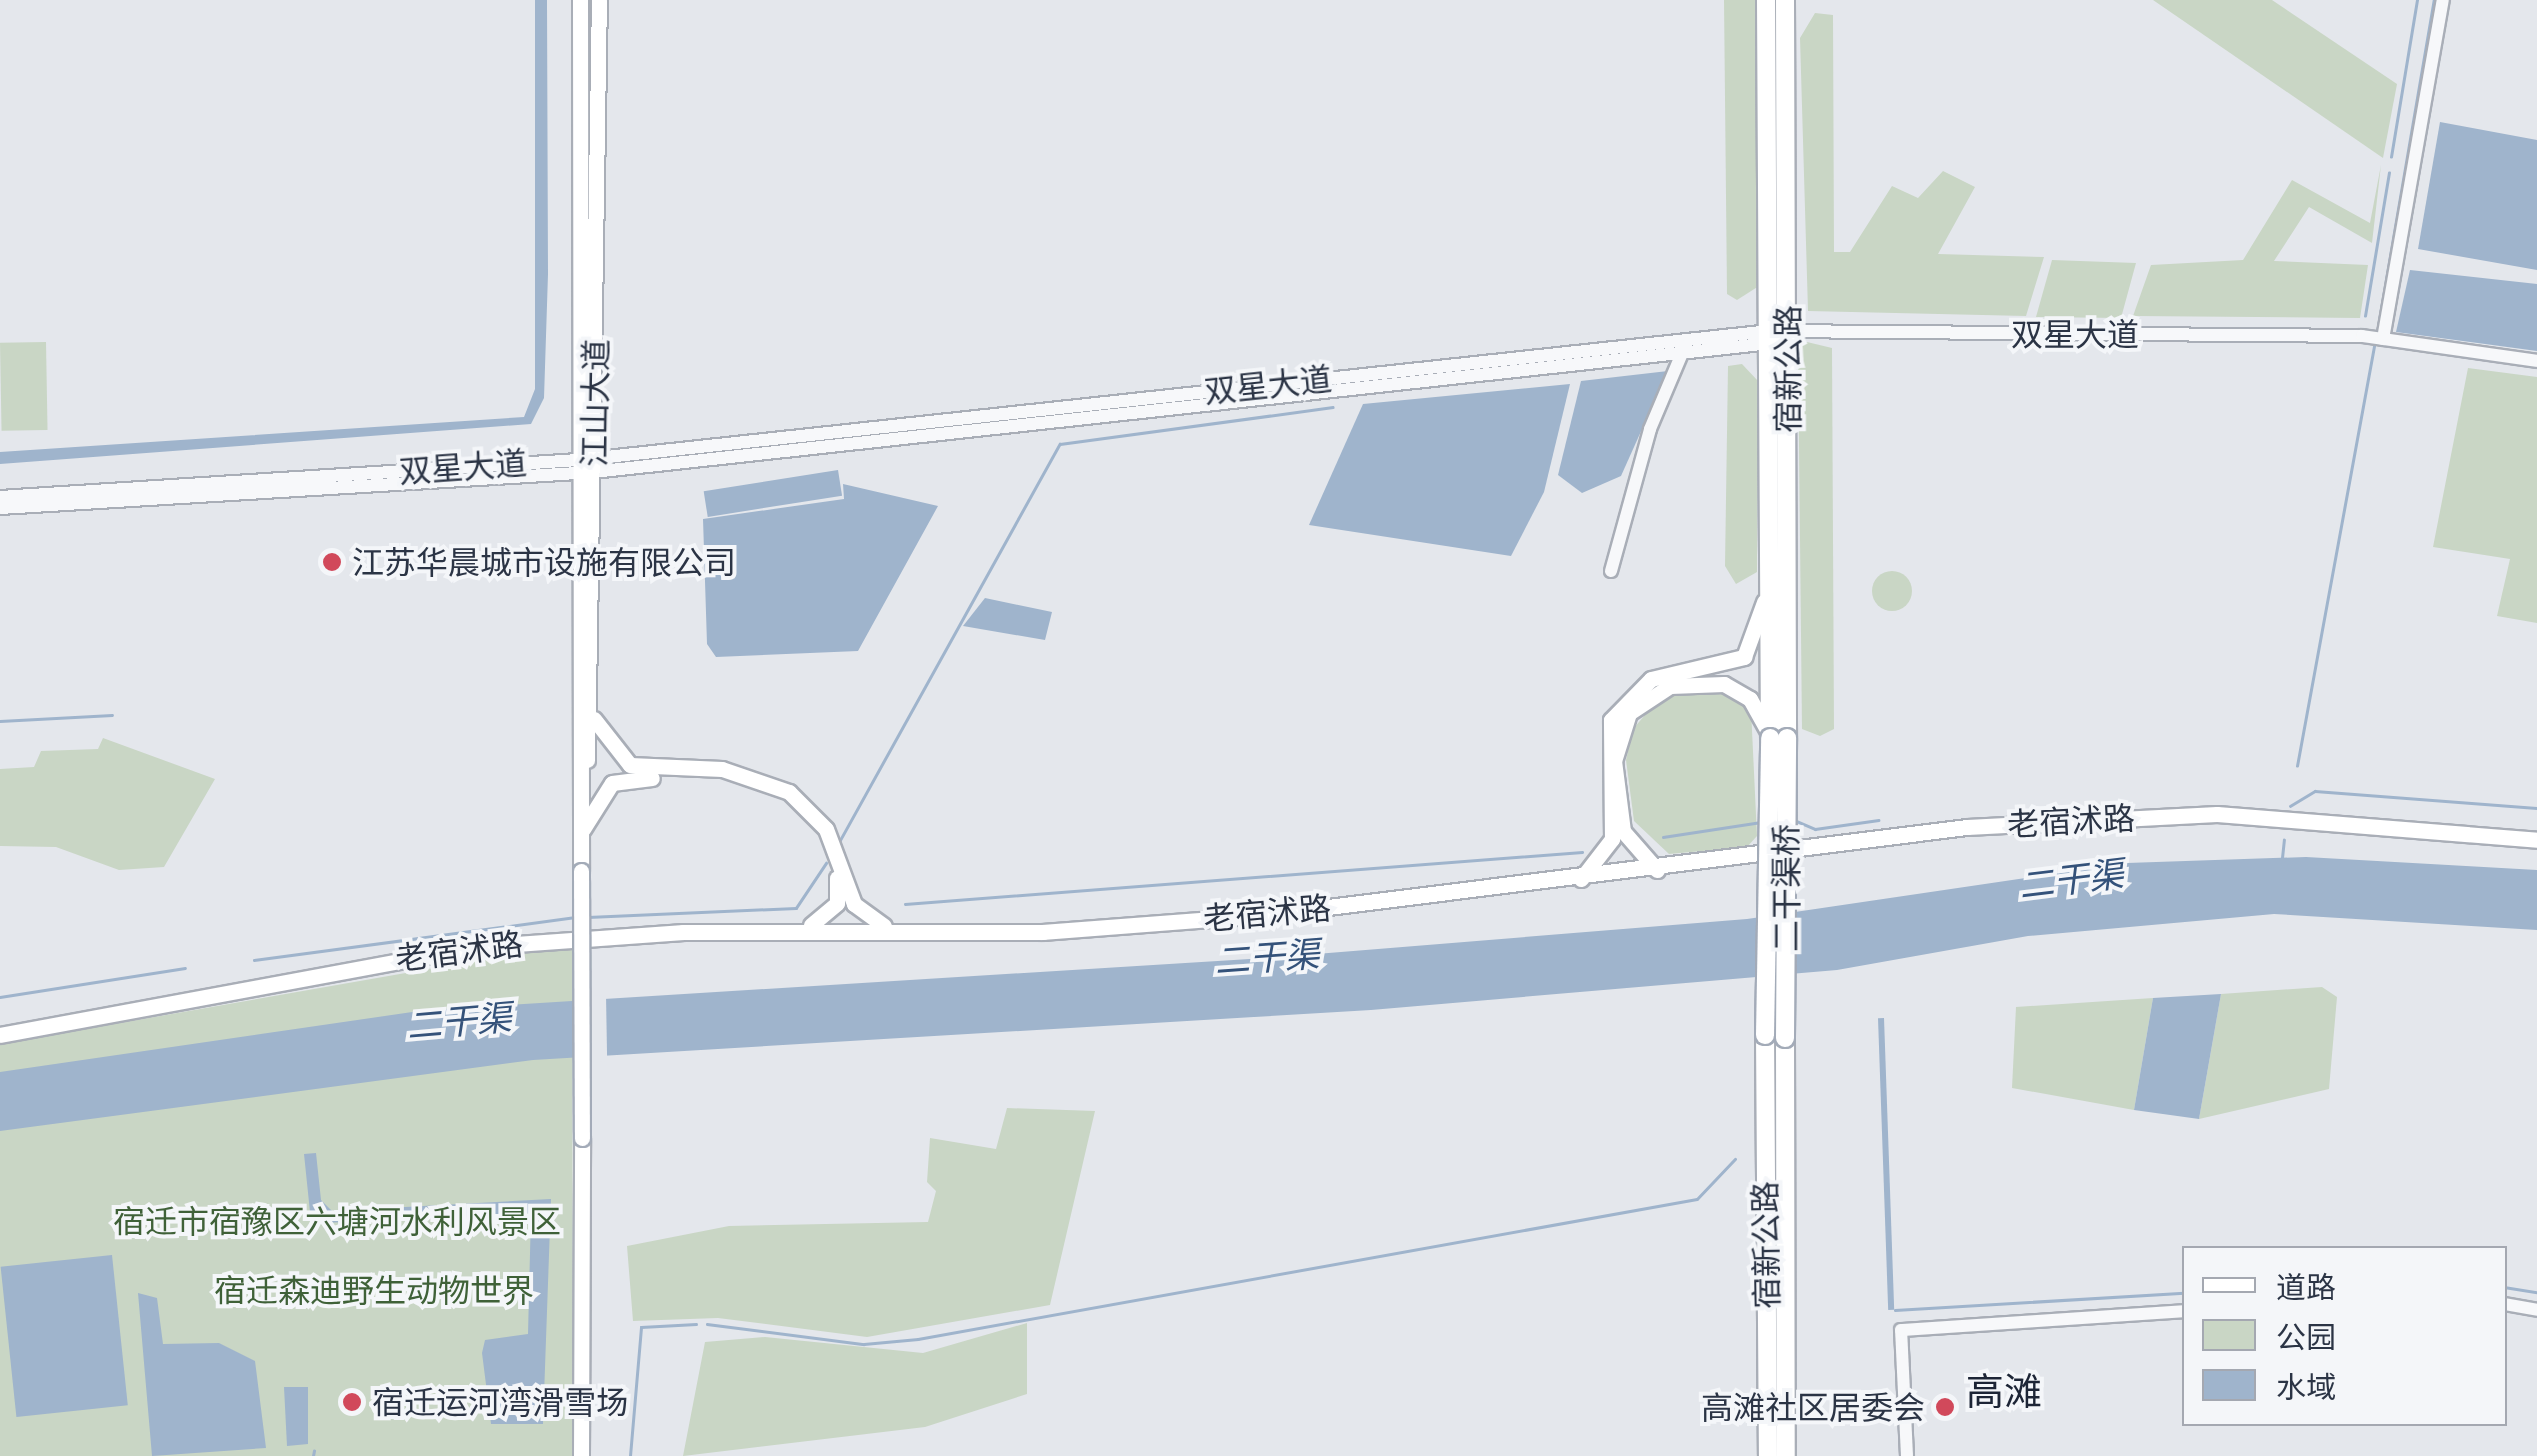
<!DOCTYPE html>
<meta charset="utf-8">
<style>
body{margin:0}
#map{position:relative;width:2537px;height:1456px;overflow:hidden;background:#e4e7ec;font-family:Manrope,"Noto Sans SC",sans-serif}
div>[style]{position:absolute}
.green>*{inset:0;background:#c9d6c5;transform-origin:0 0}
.round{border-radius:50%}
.water>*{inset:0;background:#9fb4cc;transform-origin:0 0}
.pier>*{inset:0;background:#e4e7ec;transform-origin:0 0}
.stream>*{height:2.5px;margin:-1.25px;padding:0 1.25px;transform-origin:1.25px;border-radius:1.25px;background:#9fb4cc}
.roads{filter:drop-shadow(2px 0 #a9aeb7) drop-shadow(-2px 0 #a9aeb7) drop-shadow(0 2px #a9aeb7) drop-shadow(0 -2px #a9aeb7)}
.minor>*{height:12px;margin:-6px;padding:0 6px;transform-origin:6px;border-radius:6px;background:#f7f8fa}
.major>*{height:15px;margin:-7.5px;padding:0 7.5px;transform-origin:7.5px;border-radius:7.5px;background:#fff}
.highway>*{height:18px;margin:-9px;padding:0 9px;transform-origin:9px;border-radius:9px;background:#fff}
.bridges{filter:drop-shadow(2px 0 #a3abb8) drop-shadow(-2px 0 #a3abb8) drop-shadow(0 2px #a3abb8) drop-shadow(0 -2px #a3abb8)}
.major-bridge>*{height:15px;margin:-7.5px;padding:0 7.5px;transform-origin:7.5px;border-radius:7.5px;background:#fff}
.highway-bridge>*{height:18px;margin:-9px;padding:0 9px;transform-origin:9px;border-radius:9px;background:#fff}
.dots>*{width:28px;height:28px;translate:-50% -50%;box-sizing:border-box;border:5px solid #f4f6f9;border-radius:50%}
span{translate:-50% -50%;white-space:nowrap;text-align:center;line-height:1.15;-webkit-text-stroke:8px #f4f6f9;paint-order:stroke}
.street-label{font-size:32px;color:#2b3445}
.poi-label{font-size:32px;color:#2b3445}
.left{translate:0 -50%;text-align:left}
.right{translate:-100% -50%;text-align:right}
.park-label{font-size:32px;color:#3f6138}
.water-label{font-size:35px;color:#34527a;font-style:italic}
.quarter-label{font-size:38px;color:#1d2536}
.legend{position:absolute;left:2182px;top:1246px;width:325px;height:180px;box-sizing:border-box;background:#f4f6f9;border:2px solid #a4a8b1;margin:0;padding:12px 18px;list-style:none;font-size:30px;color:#2b3445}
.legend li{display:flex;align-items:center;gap:20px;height:50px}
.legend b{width:50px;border:2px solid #a4a8b1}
</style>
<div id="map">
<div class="green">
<div style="clip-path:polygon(1724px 0,1756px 0,1759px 286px,1737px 300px,1727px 294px)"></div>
<div style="clip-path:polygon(2153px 0,2272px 0,2397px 84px,2383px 158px)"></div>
<div style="clip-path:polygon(1815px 13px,1833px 15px,1834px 252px,1850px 252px,1892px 186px,1918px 198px,1943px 171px,1975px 187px,1938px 254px,2044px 257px,2026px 316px,1808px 311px,1800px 38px)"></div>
<div style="clip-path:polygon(2381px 165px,2372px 243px,2309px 207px,2274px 261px,2368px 265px,2360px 318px,2133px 316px,2151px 265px,2243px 260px,2292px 180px,2370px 223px)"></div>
<div style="clip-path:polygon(2052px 260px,2136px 263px,2121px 318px,2036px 317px)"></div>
<div style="left:46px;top:342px;width:88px;height:46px;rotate:89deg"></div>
<div style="clip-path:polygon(1807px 342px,1832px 348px,1834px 729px,1820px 736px,1802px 729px,1798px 348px)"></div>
<div style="clip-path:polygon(1742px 364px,1758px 381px,1757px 572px,1736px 584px,1725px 566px,1728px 366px)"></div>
<div style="clip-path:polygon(2468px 368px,2537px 377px,2537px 623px,2497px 616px,2510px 559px,2433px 547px)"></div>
<div class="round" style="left:1872px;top:571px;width:40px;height:40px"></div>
<div style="clip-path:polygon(1692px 688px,1727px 692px,1751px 709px,1757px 836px,1747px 847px,1669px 854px,1634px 821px,1626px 760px,1633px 729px,1662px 695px)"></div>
<div style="clip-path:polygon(103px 738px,215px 779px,164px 867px,119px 870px,56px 847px,0 846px,0 769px,34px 767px,41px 751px,98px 749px)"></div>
<div style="clip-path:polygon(572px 944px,573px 1456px,0 1456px,0 1044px)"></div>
<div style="clip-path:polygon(2322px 987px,2337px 997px,2329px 1089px,2199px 1119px,2221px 994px)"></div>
<div style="clip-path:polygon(2153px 998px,2134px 1110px,2012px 1088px,2016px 1007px)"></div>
<div style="clip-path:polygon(1007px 1108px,1095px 1111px,1050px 1305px,867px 1337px,718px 1318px,633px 1321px,627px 1246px,729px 1226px,928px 1222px,936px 1191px,927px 1182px,930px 1138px,996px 1149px)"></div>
<div style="clip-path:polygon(1027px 1323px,1027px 1394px,925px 1427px,683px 1456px,705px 1342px,765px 1337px,923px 1353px)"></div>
</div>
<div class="water">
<div style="clip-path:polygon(535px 0,547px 0,548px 274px,544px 398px,531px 424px,0 464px,0 452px,524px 417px,535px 389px)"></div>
<div style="clip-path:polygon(2440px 122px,2537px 140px,2537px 270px,2418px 249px)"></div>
<div style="clip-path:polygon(2410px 270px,2537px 284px,2537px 351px,2396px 332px)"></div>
<div style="clip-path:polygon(1668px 371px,1621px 476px,1582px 493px,1558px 475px,1581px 381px)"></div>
<div style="clip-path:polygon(1570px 384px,1544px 492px,1511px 556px,1309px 525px,1363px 404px)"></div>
<div style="left:838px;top:470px;width:26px;height:136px;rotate:81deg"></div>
<div style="clip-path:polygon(843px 484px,938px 506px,858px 651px,716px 657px,707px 644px,703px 519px,844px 499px)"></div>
<div style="clip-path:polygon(985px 598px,1052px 612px,1045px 640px,963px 626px)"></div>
<div style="clip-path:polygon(2306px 857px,2537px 870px,2537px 930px,2274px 914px,2028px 936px,1837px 970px,1371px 1010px,533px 1060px,0 1131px,0 1072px,426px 1010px,1266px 958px,1747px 919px,2127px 863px)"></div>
<div style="clip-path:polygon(2221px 994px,2199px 1119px,2134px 1110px,2153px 998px)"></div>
<div style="left:1884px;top:1018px;width:292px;height:6px;rotate:88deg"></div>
<div style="clip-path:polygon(316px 1153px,321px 1200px,332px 1211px,551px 1199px,543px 1424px,491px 1424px,482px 1353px,485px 1340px,528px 1334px,531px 1213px,324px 1223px,310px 1212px,304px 1154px)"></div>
<div style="left:112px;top:1255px;width:151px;height:112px;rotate:84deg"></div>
<div style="clip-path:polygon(138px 1293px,157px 1298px,163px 1344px,219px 1343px,255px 1361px,266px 1448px,152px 1456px)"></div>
<div style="clip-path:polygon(284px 1387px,308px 1387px,308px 1444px,287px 1446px)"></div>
</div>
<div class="pier">
<div style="left:606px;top:995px;width:66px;height:29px;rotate:89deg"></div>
</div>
<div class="stream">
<div style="left:2391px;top:157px;width:159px;rotate:-80.6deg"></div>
<div style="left:2365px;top:316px;width:145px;rotate:-80.5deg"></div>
<div style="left:2377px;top:332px;width:337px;rotate:-80.3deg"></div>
<div style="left:0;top:721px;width:112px;rotate:-3.1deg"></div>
<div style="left:2297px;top:766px;width:428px;rotate:-79.6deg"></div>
<div style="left:2290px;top:806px;width:29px;rotate:-31deg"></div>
<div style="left:2315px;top:791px;width:223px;rotate:4.4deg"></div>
<div style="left:1794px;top:820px;width:23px;rotate:23deg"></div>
<div style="left:1815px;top:829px;width:64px;rotate:-8.1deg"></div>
<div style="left:1663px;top:837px;width:99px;rotate:-8.7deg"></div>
<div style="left:839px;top:842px;width:455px;rotate:-61deg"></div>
<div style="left:1060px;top:444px;width:275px;rotate:-7.7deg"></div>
<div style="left:2282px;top:858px;width:18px;rotate:-84deg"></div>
<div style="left:905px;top:904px;width:679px;rotate:-4.39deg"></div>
<div style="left:588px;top:917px;width:208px;rotate:-2.5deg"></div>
<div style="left:796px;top:908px;width:54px;rotate:-56.3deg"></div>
<div style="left:254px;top:960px;width:324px;rotate:-7.6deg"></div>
<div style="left:0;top:997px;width:187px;rotate:-8.9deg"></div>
<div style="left:2504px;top:1287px;width:33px;rotate:9deg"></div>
<div style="left:1895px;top:1310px;width:289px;rotate:-3.4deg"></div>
<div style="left:707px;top:1324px;width:158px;rotate:7.3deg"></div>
<div style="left:864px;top:1344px;width:54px;rotate:-5.3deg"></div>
<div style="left:918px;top:1339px;width:791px;rotate:-10.19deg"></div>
<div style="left:1697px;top:1199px;width:55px;rotate:-46.5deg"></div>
<div style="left:313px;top:1456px;width:5px;rotate:-79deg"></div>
<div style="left:630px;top:1456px;width:129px;rotate:-85.1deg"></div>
<div style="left:641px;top:1327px;width:55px;rotate:-3.1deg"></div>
</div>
<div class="roads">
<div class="minor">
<div style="left:2383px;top:339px;width:344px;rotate:-80deg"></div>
<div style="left:0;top:497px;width:580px;rotate:-3.66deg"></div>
<div style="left:579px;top:460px;width:1198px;rotate:-6.18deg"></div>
<div style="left:1770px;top:331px;width:592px;rotate:0.48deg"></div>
<div style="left:2362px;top:336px;width:177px;rotate:8.1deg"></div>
<div style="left:0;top:508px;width:594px;rotate:-3.47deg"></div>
<div style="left:593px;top:472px;width:1203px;rotate:-6.25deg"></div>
<div style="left:1611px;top:571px;width:147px;rotate:-74.6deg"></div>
<div style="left:1650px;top:429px;width:90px;rotate:-67.1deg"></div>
<div style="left:2504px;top:1304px;width:34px;rotate:10deg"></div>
<div style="left:1907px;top:1456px;width:126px;rotate:-92.7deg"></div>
<div style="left:1901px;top:1330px;width:284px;rotate:-3.8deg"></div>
</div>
<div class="major">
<div style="left:580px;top:0;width:871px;rotate:89.93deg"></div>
<div style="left:594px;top:719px;width:58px;rotate:52deg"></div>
<div style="left:630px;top:765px;width:92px;rotate:2.5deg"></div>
<div style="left:722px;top:769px;width:71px;rotate:18.9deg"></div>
<div style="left:789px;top:792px;width:52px;rotate:45deg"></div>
<div style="left:826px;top:829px;width:80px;rotate:69.5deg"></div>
<div style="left:854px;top:904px;width:37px;rotate:36deg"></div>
<div style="left:587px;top:760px;width:760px;rotate:-89.1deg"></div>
<div style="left:583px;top:829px;width:54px;rotate:-57.8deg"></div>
<div style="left:612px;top:783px;width:40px;rotate:-7.1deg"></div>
<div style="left:1657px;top:870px;width:52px;rotate:-131.1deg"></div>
<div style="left:1623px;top:831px;width:71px;rotate:-97.3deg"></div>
<div style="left:1614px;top:761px;width:50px;rotate:-72.6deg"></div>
<div style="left:1629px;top:713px;width:49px;rotate:-33.4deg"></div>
<div style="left:1670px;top:686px;width:54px;rotate:-2.1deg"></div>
<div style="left:1724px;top:684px;width:30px;rotate:30deg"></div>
<div style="left:1750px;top:699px;width:41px;rotate:60.9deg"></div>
<div style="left:1581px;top:879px;width:51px;rotate:-52.2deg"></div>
<div style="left:1612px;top:839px;width:119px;rotate:-90.5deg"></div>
<div style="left:1611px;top:720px;width:57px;rotate:-45.7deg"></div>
<div style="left:1651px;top:679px;width:96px;rotate:-13.3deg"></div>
<div style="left:1744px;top:657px;width:59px;rotate:-70deg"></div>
<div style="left:811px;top:925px;width:34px;rotate:-40deg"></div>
<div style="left:837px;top:903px;width:25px;rotate:-90deg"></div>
<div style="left:0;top:1035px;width:482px;rotate:-10.5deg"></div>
<div style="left:474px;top:947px;width:210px;rotate:-4.1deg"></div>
<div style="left:683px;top:932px;width:360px"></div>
<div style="left:1043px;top:932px;width:222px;rotate:-4.4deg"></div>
<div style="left:1264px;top:915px;width:708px;rotate:-7.14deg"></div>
<div style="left:1967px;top:827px;width:250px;rotate:-3deg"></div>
<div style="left:2217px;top:814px;width:321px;rotate:4.6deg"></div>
<div style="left:581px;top:1456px;width:318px;rotate:-89.8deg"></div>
</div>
<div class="highway">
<div style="left:1766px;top:0;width:738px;rotate:89.69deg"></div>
<div style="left:1785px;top:0;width:738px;rotate:89.84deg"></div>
<div style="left:1765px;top:1035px;width:421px;rotate:89.6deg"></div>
<div style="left:1785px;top:1038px;width:418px;rotate:89.9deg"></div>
</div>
</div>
<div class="bridges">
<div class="major-bridge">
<div style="left:581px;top:871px;width:267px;rotate:89.8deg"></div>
</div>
<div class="highway-bridge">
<div style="left:1765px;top:1035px;width:297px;rotate:-89deg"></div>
<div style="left:1785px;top:1038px;width:300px;rotate:-89.6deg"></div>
</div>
</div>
<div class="dots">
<div style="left:332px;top:562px;background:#d1495b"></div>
<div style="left:352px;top:1402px;background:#d1495b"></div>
<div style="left:1945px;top:1407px;background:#d1495b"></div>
</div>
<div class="street-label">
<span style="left:2075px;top:334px">双星大道</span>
<span style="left:1788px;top:369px;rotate:-90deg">宿新公路</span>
<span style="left:1268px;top:385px;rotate:-6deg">双星大道</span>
<span style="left:595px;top:403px;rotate:-89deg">江山大道</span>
<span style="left:463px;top:467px;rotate:-4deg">双星大道</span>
<span style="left:2071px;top:821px;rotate:-3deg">老宿沭路</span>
<span style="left:1786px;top:888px;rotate:-90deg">二干渠桥</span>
<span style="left:1267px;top:913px;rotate:-5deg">老宿沭路</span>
<span style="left:459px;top:951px;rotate:-7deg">老宿沭路</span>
<span style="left:1766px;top:1245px;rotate:-91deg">宿新公路</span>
</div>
<div class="poi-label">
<span class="left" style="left:352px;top:562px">江苏华晨城市设施有限公司</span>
<span class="left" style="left:372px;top:1402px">宿迁运河湾滑雪场</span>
<span class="right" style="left:1925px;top:1407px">高滩社区居委会</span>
</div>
<div class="park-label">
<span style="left:337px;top:1221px">宿迁市宿豫区六塘河水利风景区</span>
<span style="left:374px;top:1290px">宿迁森迪野生动物世界</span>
</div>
<div class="water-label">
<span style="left:2071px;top:879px;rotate:-7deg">二干渠</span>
<span style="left:1267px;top:957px;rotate:-4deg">二干渠</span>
<span style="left:459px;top:1021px;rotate:-5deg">二干渠</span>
</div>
<div class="quarter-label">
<span style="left:2004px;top:1391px">高滩</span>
</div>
<ul class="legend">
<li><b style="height:12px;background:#fff"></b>道路</li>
<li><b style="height:28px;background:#c9d6c5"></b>公园</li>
<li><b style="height:28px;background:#9fb4cc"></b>水域</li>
</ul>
</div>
